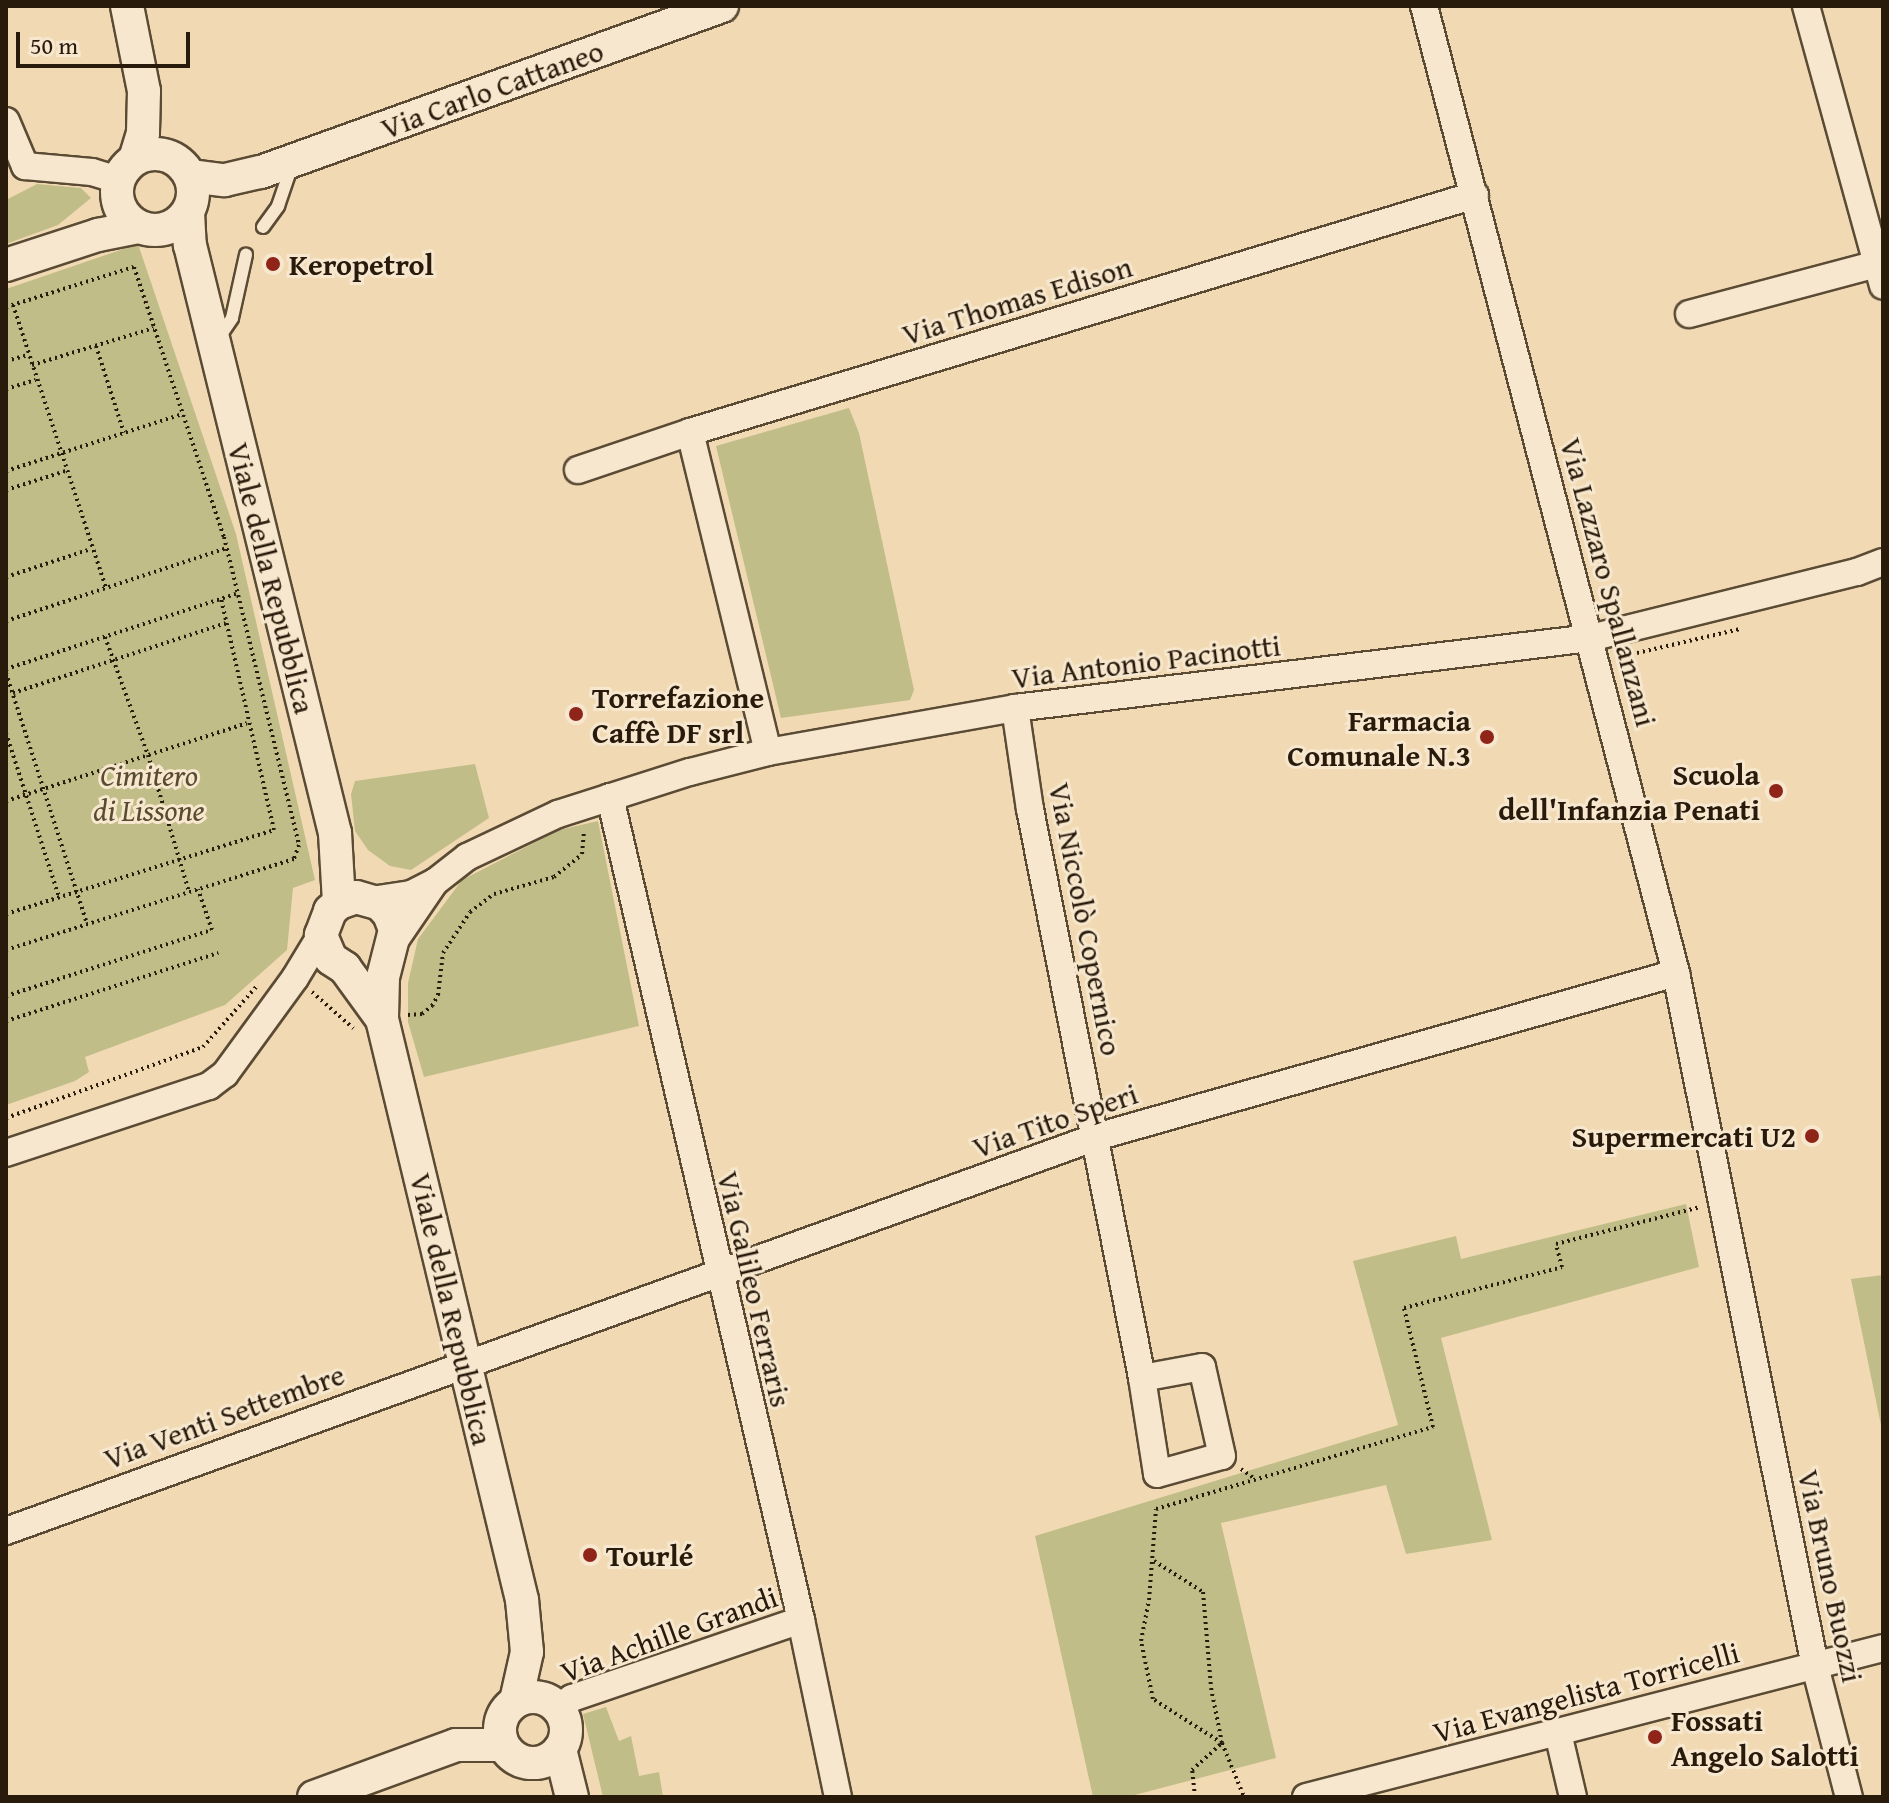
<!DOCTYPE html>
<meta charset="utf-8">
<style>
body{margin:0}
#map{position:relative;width:1889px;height:1803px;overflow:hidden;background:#f1dab3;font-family:"Gentium Book Plus",serif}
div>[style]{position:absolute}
.green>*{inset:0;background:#c1bd88}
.path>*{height:4px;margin-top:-2px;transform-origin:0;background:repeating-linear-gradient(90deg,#291b0b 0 2px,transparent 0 6px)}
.roads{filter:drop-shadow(2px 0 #5b4b35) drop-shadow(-2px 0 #5b4b35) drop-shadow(0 2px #5b4b35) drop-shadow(0 -2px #5b4b35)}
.service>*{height:12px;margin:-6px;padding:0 6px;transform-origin:6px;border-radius:6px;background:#f6e7ce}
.minor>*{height:26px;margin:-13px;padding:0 13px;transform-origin:13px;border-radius:13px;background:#f6e7ce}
.tertiary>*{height:32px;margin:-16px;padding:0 16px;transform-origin:16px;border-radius:16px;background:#f6e7ce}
.tertiary>.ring{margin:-16px;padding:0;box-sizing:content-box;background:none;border:32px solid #f6e7ce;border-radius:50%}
.dots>*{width:22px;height:22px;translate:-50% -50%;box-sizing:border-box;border:4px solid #f6e7ce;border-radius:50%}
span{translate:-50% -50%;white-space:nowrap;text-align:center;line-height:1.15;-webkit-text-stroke:6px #f6e7ce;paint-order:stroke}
.street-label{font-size:30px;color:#291b0b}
.poi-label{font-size:30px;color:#291b0b;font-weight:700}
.left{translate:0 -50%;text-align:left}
.right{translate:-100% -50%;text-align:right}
.park-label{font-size:30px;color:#574c30;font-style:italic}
.frame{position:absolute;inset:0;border:8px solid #291b0b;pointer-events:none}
.scale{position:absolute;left:16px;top:32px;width:174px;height:36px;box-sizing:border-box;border:4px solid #291b0b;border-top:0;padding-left:10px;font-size:24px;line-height:28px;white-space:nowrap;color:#291b0b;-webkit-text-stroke:6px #f6e7ce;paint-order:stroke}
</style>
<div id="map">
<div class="green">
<div style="clip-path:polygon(37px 184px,81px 188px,91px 198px,58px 225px,6px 244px,6px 200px)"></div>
<div style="clip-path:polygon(138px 244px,236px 534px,315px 880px,293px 888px,287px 950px,225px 1005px,85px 1057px,89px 1072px,75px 1081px,6px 1105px,6px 289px)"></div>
<div style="clip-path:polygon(849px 408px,859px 433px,914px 690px,910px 700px,781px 718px,716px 446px)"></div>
<div style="clip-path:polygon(475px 764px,489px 818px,411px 870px,390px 866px,368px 850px,355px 831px,351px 794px,355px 781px)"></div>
<div style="clip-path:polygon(598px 821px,639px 1026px,424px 1077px,408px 1022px,408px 983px,418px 939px,462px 880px,559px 830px)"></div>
<div style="clip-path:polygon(1686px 1204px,1699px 1267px,1441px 1338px,1492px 1540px,1406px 1554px,1386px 1485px,1221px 1523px,1276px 1758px,1127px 1797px,1093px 1797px,1035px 1536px,1398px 1425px,1353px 1261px,1456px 1236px,1461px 1259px)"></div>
<div style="clip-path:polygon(1883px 1275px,1883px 1435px,1851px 1279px)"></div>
<div style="clip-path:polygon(606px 1707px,619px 1741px,631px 1736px,639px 1776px,659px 1772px,663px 1797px,603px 1797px,583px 1714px)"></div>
</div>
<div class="path">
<div style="left:13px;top:305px;width:298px;rotate:71.8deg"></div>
<div style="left:6px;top:307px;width:134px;rotate:-17.4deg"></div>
<div style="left:134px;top:267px;width:285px;rotate:71.6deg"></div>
<div style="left:224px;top:537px;width:317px;rotate:76.3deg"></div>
<div style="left:299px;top:845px;width:15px;rotate:110deg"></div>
<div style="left:294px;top:859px;width:302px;rotate:162.5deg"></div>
<div style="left:96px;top:346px;width:91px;rotate:72.2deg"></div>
<div style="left:6px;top:361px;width:23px;rotate:-15deg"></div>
<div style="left:32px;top:365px;width:127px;rotate:-16.9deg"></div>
<div style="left:6px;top:389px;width:31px;rotate:-17deg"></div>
<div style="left:6px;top:471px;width:186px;rotate:-17.9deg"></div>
<div style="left:6px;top:490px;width:63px;rotate:-17.6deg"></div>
<div style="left:6px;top:577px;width:89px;rotate:-18.2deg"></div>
<div style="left:6px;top:621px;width:233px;rotate:-18.3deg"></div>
<div style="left:105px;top:637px;width:126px;rotate:70deg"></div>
<div style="left:148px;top:755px;width:143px;rotate:73.3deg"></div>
<div style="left:1637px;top:653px;width:106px;rotate:-13.1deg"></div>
<div style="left:6px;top:669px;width:242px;rotate:-18.1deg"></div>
<div style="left:6px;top:673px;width:264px;rotate:72.1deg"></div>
<div style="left:13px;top:693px;width:224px;rotate:-18.2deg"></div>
<div style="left:6px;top:733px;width:172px;rotate:72.1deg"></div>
<div style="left:6px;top:801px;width:253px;rotate:-17.9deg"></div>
<div style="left:6px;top:914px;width:281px;rotate:-17.4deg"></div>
<div style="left:274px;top:830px;width:237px;rotate:-102.9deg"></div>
<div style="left:312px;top:992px;width:55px;rotate:41.3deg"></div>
<div style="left:6px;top:996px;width:216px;rotate:-17.8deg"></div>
<div style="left:212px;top:930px;width:43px;rotate:-108.9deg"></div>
<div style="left:408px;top:1015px;width:14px;rotate:-4deg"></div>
<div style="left:422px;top:1014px;width:13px;rotate:-39deg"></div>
<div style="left:432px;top:1006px;width:13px;rotate:-61deg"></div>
<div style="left:438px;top:995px;width:42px;rotate:-83.2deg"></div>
<div style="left:443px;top:953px;width:49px;rotate:-56.6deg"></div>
<div style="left:470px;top:912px;width:30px;rotate:-37deg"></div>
<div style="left:494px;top:894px;width:62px;rotate:-15.8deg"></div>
<div style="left:554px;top:877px;width:36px;rotate:-39deg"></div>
<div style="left:582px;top:854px;width:24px;rotate:-85deg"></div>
<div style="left:6px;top:1021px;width:223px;rotate:-17.8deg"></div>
<div style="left:6px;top:1118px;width:209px;rotate:-19.8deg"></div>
<div style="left:203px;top:1047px;width:80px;rotate:-48.5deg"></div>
<div style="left:1241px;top:1469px;width:17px;rotate:36deg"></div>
<div style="left:1154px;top:1561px;width:58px;rotate:32.3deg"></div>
<div style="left:1203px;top:1592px;width:96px;rotate:85.2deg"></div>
<div style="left:1211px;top:1688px;width:56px;rotate:78.7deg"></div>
<div style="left:1222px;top:1743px;width:58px;rotate:67.8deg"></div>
<div style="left:1195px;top:1797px;width:27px;rotate:-96deg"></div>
<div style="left:1192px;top:1770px;width:40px;rotate:-42deg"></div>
<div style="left:1222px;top:1743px;width:82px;rotate:-147.5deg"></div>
<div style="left:1153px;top:1699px;width:59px;rotate:-101.7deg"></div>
<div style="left:1141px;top:1641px;width:42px;rotate:-79deg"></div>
<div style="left:1149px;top:1600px;width:91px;rotate:-85.6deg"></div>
<div style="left:1156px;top:1509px;width:289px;rotate:-16.5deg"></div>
<div style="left:1433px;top:1427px;width:122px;rotate:-103.7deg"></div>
<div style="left:1404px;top:1308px;width:163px;rotate:-14.5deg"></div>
<div style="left:1562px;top:1267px;width:24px;rotate:-105deg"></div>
<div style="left:1556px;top:1244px;width:149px;rotate:-14.4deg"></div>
</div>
<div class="roads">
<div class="service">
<div style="left:263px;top:227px;width:26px;rotate:-54deg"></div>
<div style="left:278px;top:206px;width:43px;rotate:-71.1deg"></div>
<div style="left:218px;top:339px;width:25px;rotate:-56deg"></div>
<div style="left:232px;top:318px;width:65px;rotate:-77.5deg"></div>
</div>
<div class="minor">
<div style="left:1424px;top:6px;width:999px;rotate:75.39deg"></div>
<div style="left:1676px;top:973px;width:707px;rotate:78.66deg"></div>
<div style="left:1815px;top:1666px;width:135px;rotate:75.5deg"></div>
<div style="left:1806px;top:6px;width:290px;rotate:74.6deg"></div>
<div style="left:6px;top:121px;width:49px;rotate:67.1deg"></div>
<div style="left:25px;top:166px;width:67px;rotate:5.1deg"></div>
<div style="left:92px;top:172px;width:27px;rotate:17deg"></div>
<div style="left:1689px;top:314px;width:195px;rotate:-14.9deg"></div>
<div style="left:690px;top:432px;width:329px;rotate:76.3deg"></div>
<div style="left:578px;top:470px;width:118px;rotate:-18.7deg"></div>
<div style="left:690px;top:432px;width:820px;rotate:-16.8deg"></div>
<div style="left:1015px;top:708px;width:102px;rotate:81.6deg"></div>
<div style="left:1030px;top:809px;width:580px;rotate:78.86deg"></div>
<div style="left:1142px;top:1378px;width:97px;rotate:81.1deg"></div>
<div style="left:1157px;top:1474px;width:67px;rotate:-15.5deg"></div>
<div style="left:1222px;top:1456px;width:91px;rotate:-102.7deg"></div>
<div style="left:1202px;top:1367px;width:61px;rotate:169.6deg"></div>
<div style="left:610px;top:797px;width:845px;rotate:76.93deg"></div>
<div style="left:801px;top:1620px;width:181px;rotate:78.2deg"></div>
<div style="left:371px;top:900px;width:40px;rotate:-8.5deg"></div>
<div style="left:411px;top:894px;width:27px;rotate:-27deg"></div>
<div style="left:435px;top:882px;width:41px;rotate:-38deg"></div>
<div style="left:467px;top:857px;width:101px;rotate:-25.3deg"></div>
<div style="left:558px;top:814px;width:139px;rotate:-17.7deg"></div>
<div style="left:690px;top:772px;width:81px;rotate:-14.4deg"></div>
<div style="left:768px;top:752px;width:251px;rotate:-10.1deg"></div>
<div style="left:1015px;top:708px;width:579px;rotate:-6.94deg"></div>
<div style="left:1590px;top:638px;width:275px;rotate:-13.9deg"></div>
<div style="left:1857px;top:572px;width:28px;rotate:-21deg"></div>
<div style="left:394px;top:942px;width:73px;rotate:-55.7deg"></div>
<div style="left:6px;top:1153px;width:214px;rotate:-18.3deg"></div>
<div style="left:209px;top:1086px;width:20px;rotate:-37deg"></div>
<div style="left:225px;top:1074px;width:119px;rotate:-53.9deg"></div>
<div style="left:295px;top:978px;width:50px;rotate:-58.8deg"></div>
<div style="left:6px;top:1531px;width:1159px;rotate:-19.87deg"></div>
<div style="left:1096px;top:1137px;width:603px;rotate:-15.79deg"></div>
<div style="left:558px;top:1708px;width:17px;rotate:-36deg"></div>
<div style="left:572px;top:1698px;width:242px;rotate:-18.8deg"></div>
<div style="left:1558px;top:1733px;width:66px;rotate:76.8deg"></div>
<div style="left:1306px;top:1797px;width:596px;rotate:-14.48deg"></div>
</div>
<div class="tertiary">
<div style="left:127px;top:6px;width:87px;rotate:78.7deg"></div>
<div style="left:144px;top:91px;width:42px;rotate:91.4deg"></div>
<div style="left:143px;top:133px;width:27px;rotate:107deg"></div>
<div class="ring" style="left:117px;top:154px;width:44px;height:44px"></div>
<div style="left:190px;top:176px;width:35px;rotate:7deg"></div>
<div style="left:225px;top:180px;width:37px;rotate:-13deg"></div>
<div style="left:261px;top:172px;width:490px;rotate:-19.8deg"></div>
<div style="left:188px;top:212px;width:33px;rotate:87deg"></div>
<div style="left:190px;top:245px;width:606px;rotate:76.15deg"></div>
<div style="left:335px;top:833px;width:70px;rotate:86.7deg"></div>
<div style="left:6px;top:265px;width:97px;rotate:-18.1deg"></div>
<div style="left:98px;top:235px;width:41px;rotate:-11.3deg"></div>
<div style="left:382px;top:1019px;width:63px;rotate:-126deg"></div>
<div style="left:345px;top:968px;width:17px;rotate:-147deg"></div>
<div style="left:331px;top:959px;width:26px;rotate:-113deg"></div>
<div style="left:321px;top:935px;width:26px;rotate:-69deg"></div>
<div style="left:330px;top:911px;width:12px;rotate:-42deg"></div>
<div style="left:339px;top:903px;width:18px;rotate:-19deg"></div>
<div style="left:356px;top:897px;width:25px;rotate:16deg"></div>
<div style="left:380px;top:904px;width:13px;rotate:48deg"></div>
<div style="left:389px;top:914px;width:17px;rotate:69deg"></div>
<div style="left:395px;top:930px;width:49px;rotate:104.3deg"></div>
<div style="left:383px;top:977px;width:42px;rotate:91.4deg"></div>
<div style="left:382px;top:1019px;width:598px;rotate:76.45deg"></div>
<div style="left:522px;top:1600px;width:52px;rotate:84.5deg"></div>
<div style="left:527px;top:1652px;width:50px;rotate:102.7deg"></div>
<div class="ring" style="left:500px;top:1697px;width:34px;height:34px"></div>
<div style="left:560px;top:1749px;width:49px;rotate:76deg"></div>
<div style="left:314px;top:1797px;width:151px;rotate:-20.1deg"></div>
<div style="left:456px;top:1745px;width:47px"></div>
</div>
</div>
<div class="dots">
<div style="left:273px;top:264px;background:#8f2418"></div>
<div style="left:576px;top:714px;background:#8f2418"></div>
<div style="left:1487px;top:737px;background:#8f2418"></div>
<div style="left:1776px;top:791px;background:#8f2418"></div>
<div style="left:1812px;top:1136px;background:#8f2418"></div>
<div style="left:590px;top:1555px;background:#8f2418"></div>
<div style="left:1655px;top:1737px;background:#8f2418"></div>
</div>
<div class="street-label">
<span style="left:492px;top:89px;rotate:-20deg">Via Carlo Cattaneo</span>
<span style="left:1017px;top:300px;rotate:-17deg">Via Thomas Edison</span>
<span style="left:272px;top:578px;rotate:76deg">Viale della Repubblica</span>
<span style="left:1609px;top:582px;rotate:75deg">Via Lazzaro Spallanzani</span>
<span style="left:1146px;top:661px;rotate:-7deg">Via Antonio Pacinotti</span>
<span style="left:1086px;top:919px;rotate:79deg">Via Niccolò Copernico</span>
<span style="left:1055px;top:1120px;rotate:-19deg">Via Tito Speri</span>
<span style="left:755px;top:1289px;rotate:77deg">Via Galileo Ferraris</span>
<span style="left:452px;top:1309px;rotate:77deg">Viale della Repubblica</span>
<span style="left:224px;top:1416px;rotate:-20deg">Via Venti Settembre</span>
<span style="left:1831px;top:1576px;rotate:78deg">Via Bruno Buozzi</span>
<span style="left:669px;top:1634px;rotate:-20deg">Via Achille Grandi</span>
<span style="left:1586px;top:1692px;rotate:-15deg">Via Evangelista Torricelli</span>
</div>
<div class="poi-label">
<span class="left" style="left:289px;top:264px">Keropetrol</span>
<span class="left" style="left:592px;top:714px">Torrefazione<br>Caffè DF srl</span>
<span class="right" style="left:1471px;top:737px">Farmacia<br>Comunale N.3</span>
<span class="right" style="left:1760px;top:791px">Scuola<br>dell'Infanzia Penati</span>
<span class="right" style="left:1796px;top:1136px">Supermercati U2</span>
<span class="left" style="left:606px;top:1555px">Tourlé</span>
<span class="left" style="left:1671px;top:1737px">Fossati<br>Angelo Salotti</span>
</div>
<div class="park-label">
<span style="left:149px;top:792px">Cimitero<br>di Lissone</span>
</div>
<div class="frame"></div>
<div class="scale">50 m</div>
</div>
